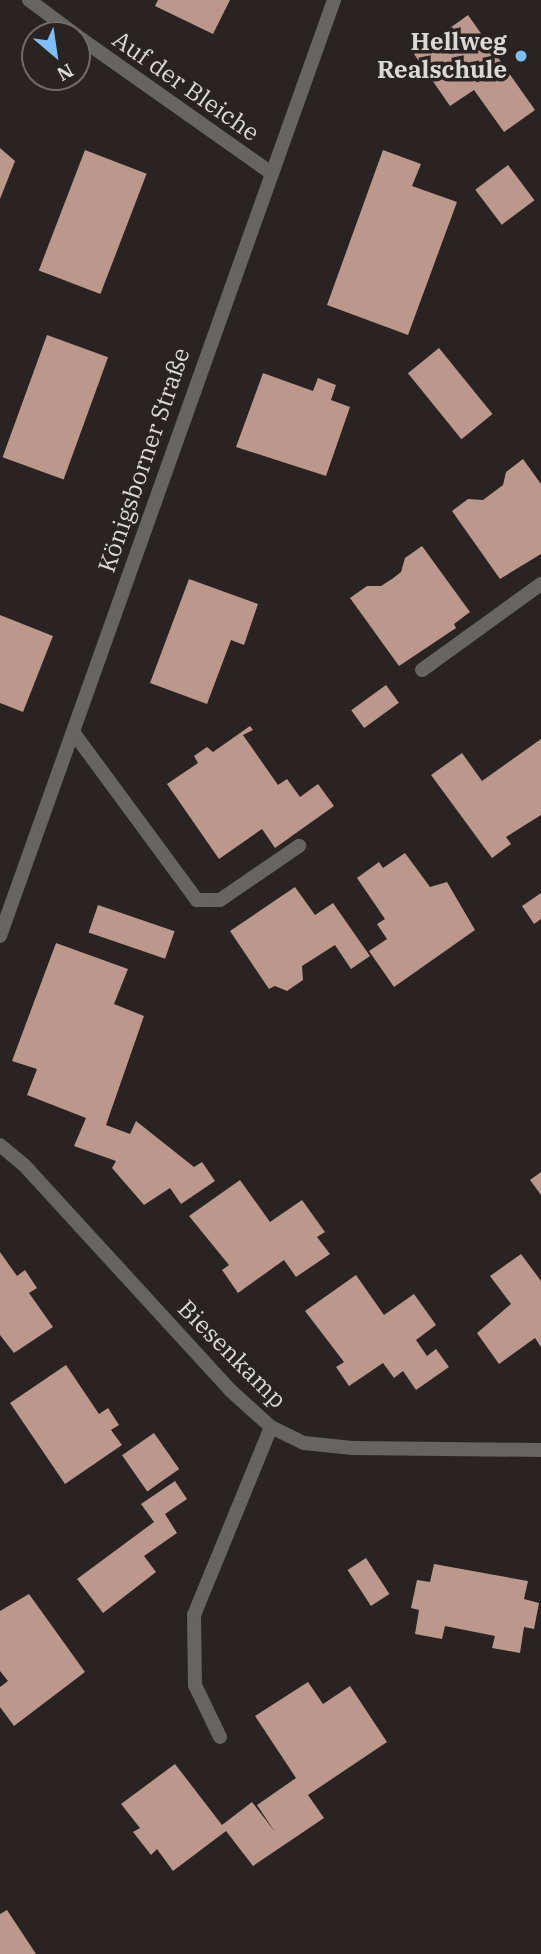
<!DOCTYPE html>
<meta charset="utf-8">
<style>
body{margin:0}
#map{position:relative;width:541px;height:1954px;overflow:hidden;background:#292322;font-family:"IBM Plex Serif",serif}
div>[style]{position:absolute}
.building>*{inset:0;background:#bc978c;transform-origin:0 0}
.service>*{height:14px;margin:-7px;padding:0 7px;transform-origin:7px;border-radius:7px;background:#676463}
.minor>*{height:14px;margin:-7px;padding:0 7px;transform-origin:7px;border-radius:7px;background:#676463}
.dots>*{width:19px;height:19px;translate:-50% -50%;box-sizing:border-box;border:4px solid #292322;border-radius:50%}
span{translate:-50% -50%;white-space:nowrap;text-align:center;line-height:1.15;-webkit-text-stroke:7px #292322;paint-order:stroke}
.poi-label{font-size:24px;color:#dcd8d7;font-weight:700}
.right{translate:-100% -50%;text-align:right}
.street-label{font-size:24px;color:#dcd8d7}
.north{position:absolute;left:21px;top:21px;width:70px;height:70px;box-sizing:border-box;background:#292322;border:2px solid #716b6a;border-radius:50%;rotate:151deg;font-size:19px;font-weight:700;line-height:28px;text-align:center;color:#dcd8d7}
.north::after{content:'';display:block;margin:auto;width:24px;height:32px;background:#7dbef9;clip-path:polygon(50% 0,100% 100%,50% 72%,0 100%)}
</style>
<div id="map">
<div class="building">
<div style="clip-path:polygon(158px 0,230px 0,213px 34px,155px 6px)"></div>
<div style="clip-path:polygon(468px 15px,535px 110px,504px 132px,474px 90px,450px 106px,414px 54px)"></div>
<div style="clip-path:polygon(0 148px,15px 161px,0 199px)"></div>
<div style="left:85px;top:150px;width:66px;height:129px;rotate:21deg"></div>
<div style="clip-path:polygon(383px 150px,421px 164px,412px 186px,457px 202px,408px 335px,327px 305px)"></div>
<div style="left:508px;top:165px;width:44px;height:41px;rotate:53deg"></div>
<div style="left:47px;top:335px;width:65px;height:130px;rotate:20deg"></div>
<div style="left:439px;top:348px;width:85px;height:40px;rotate:51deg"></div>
<div style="clip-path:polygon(263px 373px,313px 391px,318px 378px,336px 385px,331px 400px,350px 407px,326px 476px,236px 447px)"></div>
<div style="clip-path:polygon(523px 459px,541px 484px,541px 554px,500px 579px,452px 511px,468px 499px,483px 500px,503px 485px,506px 472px)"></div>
<div style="clip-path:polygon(422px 546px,470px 612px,454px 624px,456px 628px,399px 666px,350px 598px,367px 586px,381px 586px,392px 579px,401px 572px,405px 558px)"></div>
<div style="clip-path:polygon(189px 579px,258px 604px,244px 645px,231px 640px,207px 704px,150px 683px)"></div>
<div style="clip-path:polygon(0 615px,53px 636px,23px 712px,0 703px)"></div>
<div style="left:386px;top:685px;width:22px;height:43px;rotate:54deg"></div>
<div style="clip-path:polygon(250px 726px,253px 730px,243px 735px,278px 785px,287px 779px,300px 797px,318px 784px,334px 806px,275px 848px,262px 829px,219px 859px,167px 784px,198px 763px,194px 756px,207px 747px,213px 752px)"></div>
<div style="clip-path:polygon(541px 739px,541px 815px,506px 837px,511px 844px,492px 858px,431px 775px,462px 753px,482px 781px)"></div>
<div style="clip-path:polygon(405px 853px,430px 887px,447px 882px,475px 930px,394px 987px,369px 951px,387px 939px,377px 924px,385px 919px,357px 878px,379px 862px,383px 868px)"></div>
<div style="clip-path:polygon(295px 887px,315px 915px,333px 903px,370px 956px,351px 969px,335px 945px,302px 966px,303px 980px,287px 991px,275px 986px,269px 989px,230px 931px)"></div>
<div style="clip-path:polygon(541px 893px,541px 919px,534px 924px,522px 906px)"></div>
<div style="left:98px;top:905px;width:81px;height:29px;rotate:19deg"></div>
<div style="clip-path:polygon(56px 943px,128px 969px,114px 1004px,144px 1016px,106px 1125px,130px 1134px,136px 1121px,194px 1167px,202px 1162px,215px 1181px,181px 1204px,170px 1188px,144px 1205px,112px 1168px,116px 1161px,74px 1146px,86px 1118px,27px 1095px,37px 1069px,12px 1061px)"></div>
<div style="clip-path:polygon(541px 1172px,541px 1195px,530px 1180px)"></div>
<div style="clip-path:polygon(240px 1180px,270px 1222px,302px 1200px,325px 1232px,317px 1237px,330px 1254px,296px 1277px,284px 1260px,238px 1293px,222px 1270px,229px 1265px,189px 1216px)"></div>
<div style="clip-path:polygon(0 1252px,17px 1276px,25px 1270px,37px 1288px,29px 1293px,53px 1327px,14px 1353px,0 1335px)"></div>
<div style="clip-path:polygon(521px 1254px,541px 1281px,541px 1347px,535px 1338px,499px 1364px,477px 1333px,511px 1304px,490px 1276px)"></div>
<div style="clip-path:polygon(356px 1275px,384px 1315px,414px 1294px,436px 1325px,416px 1340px,427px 1356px,436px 1349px,449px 1367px,416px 1390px,403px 1371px,394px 1378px,383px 1363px,349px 1386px,336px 1367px,344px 1362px,305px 1311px)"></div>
<div style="clip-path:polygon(66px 1365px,99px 1414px,108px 1408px,119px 1425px,111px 1430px,122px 1445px,65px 1484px,10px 1403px)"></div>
<div style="left:154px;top:1433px;width:44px;height:39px;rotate:55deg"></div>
<div style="clip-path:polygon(175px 1481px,187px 1499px,165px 1514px,177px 1533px,144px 1556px,156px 1572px,103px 1613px,77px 1579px,154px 1522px,141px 1504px)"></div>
<div style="left:366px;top:1558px;width:43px;height:22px;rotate:57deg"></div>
<div style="clip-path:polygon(434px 1564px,528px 1581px,524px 1599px,539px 1603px,534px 1629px,524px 1627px,520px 1653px,492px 1648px,495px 1636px,445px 1626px,442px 1639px,415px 1634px,419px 1610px,411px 1608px,417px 1580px,430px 1582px)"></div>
<div style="clip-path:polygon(29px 1594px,85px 1672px,14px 1726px,0 1707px,0 1687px,8px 1681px,0 1671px,0 1611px)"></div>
<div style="clip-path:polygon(308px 1682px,323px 1704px,350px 1686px,387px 1742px,308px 1795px,324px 1818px,253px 1866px,226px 1831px,173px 1871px,157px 1849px,151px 1855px,133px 1832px,140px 1828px,121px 1804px,175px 1764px,222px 1825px,252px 1802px,275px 1832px,257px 1805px,296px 1778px,255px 1716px)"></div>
<div style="clip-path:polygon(7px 1910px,36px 1954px,0 1954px,0 1914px)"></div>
</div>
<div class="service">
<div style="left:422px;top:670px;width:147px;rotate:-35.9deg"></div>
<div style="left:73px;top:732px;width:209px;rotate:53.6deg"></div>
<div style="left:197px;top:900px;width:23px"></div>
<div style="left:220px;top:900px;width:96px;rotate:-34.4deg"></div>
<div style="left:220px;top:1737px;width:58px;rotate:-115.7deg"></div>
<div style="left:195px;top:1685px;width:70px;rotate:-90.8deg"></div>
<div style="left:194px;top:1615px;width:203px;rotate:-67.7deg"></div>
</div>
<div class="minor">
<div style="left:29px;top:0;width:59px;rotate:36.7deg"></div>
<div style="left:77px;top:36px;width:236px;rotate:35.2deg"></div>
<div style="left:0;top:936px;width:994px;rotate:-70.36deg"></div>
<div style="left:0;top:1145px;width:31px;rotate:40deg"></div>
<div style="left:24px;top:1165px;width:305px;rotate:47.5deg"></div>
<div style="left:230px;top:1390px;width:55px;rotate:42.1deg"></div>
<div style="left:271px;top:1427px;width:37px;rotate:26deg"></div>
<div style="left:304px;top:1443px;width:49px;rotate:5.8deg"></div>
<div style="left:353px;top:1448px;width:188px;rotate:0.6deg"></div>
</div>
<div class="dots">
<div style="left:521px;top:56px;background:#7dbef9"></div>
</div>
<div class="poi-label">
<span class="right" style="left:507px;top:56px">Hellweg<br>Realschule</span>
</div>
<div class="street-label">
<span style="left:186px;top:86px;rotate:35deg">Auf der Bleiche</span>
<span style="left:144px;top:460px;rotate:-71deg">Königsborner Straße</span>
<span style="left:232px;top:1354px;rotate:45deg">Biesenkamp</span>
</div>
<div class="north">N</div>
</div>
